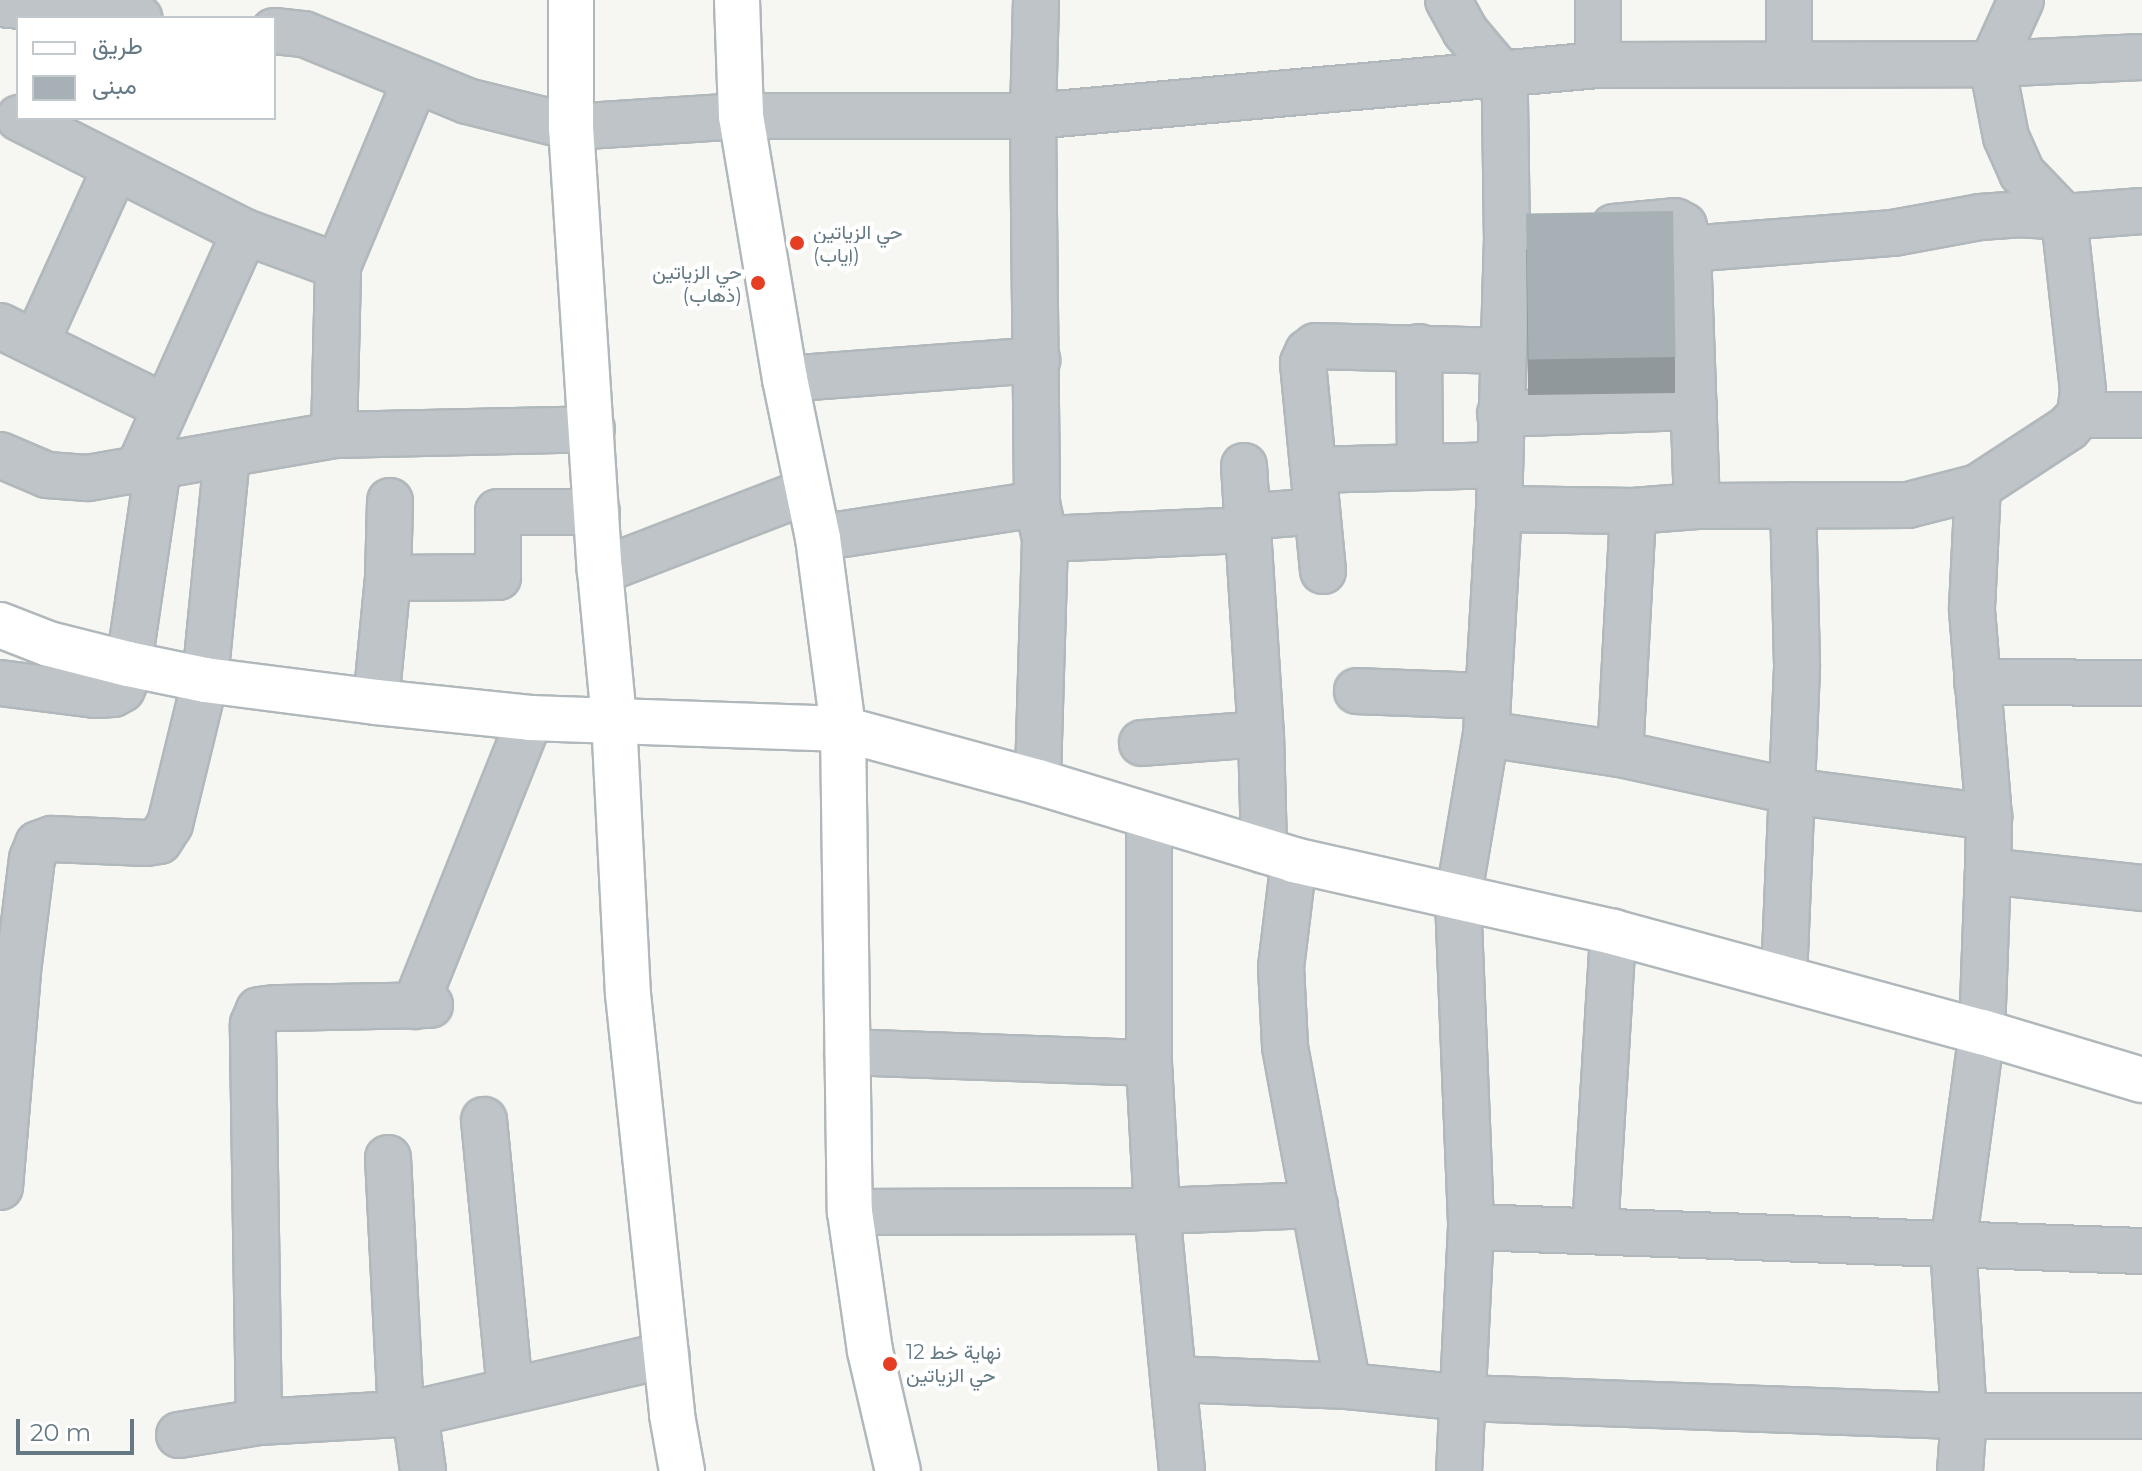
<!DOCTYPE html>
<meta charset="utf-8">
<style>
body{margin:0}
#map{position:relative;width:2142px;height:1471px;overflow:hidden;background:#f6f6f2;font-family:Montserrat,Vazirmatn,sans-serif}
div>[style]{position:absolute}
.roads{filter:drop-shadow(2px 0 #b1b8bb) drop-shadow(-2px 0 #b1b8bb) drop-shadow(0 2px #b1b8bb) drop-shadow(0 -2px #b1b8bb)}
.street>*{height:44px;margin:-22px;padding:0 22px;transform-origin:22px;border-radius:22px;background:#bec4c7}
.secondary>*{height:44px;margin:-22px;padding:0 22px;transform-origin:22px;border-radius:22px;background:#fff}
.wall>*{inset:0;background:#90989c}
.building>*{inset:0;background:#a7b1b5;transform-origin:0 0}
.dots>*{width:22px;height:22px;translate:-50% -50%;box-sizing:border-box;border:4px solid #fff;border-radius:50%}
span{translate:-50% -50%;white-space:nowrap;text-align:center;line-height:1.15;-webkit-text-stroke:8px #fff;paint-order:stroke}
.poi-label{font-size:20px;color:#647984}
.left{translate:0 -50%;text-align:left}
.right{translate:-100% -50%;text-align:right}
.legend{position:absolute;left:16px;top:16px;width:260px;height:104px;box-sizing:border-box;background:#fff;border:2px solid #c1c9ce;margin:0;padding:10px 14px;list-style:none;font-size:24px;color:#647984}
.legend li{display:flex;align-items:center;gap:16px;height:40px}
.legend b{width:40px;border:2px solid #c1c9ce}
.scale{position:absolute;left:16px;top:1419px;width:118px;height:36px;box-sizing:border-box;border:4px solid #647984;border-top:0;padding-left:10px;font-size:24px;line-height:28px;white-space:nowrap;color:#647984;-webkit-text-stroke:6px #fff;paint-order:stroke}
</style>
<div id="map">
<div class="roads">
<div class="street">
<div style="left:1036px;top:0;width:116px;rotate:91.5deg"></div>
<div style="left:1033px;top:116px;width:388px;rotate:89.4deg"></div>
<div style="left:1037px;top:504px;width:36px;rotate:77deg"></div>
<div style="left:1045px;top:539px;width:243px;rotate:91.7deg"></div>
<div style="left:1448px;top:0;width:35px;rotate:61deg"></div>
<div style="left:1465px;top:31px;width:56px;rotate:50.1deg"></div>
<div style="left:1501px;top:74px;width:25px;rotate:81deg"></div>
<div style="left:1505px;top:99px;width:139px;rotate:89.2deg"></div>
<div style="left:1507px;top:238px;width:271px;rotate:91.7deg"></div>
<div style="left:1499px;top:509px;width:225px;rotate:93.3deg"></div>
<div style="left:1486px;top:734px;width:167px;rotate:99.6deg"></div>
<div style="left:1458px;top:899px;width:328px;rotate:87.7deg"></div>
<div style="left:1471px;top:1227px;width:244px;rotate:92.8deg"></div>
<div style="left:1598px;top:0;width:65px;rotate:90deg"></div>
<div style="left:0;top:4px;width:140px;rotate:5.8deg"></div>
<div style="left:274px;top:31px;width:30px;rotate:6deg"></div>
<div style="left:304px;top:34px;width:176px;rotate:22.3deg"></div>
<div style="left:467px;top:101px;width:107px;rotate:14deg"></div>
<div style="left:571px;top:127px;width:170px;rotate:-3.7deg"></div>
<div style="left:741px;top:116px;width:292px"></div>
<div style="left:1033px;top:116px;width:567px;rotate:-5.16deg"></div>
<div style="left:1598px;top:65px;width:394px;rotate:-0.1deg"></div>
<div style="left:1992px;top:64px;width:150px;rotate:-2.7deg"></div>
<div style="left:1789px;top:65px;width:65px;rotate:-90deg"></div>
<div style="left:19px;top:118px;width:253px;rotate:26.8deg"></div>
<div style="left:245px;top:232px;width:99px;rotate:20.1deg"></div>
<div style="left:1614px;top:227px;width:61px;rotate:-5.6deg"></div>
<div style="left:1675px;top:221px;width:10px;rotate:29deg"></div>
<div style="left:1684px;top:226px;width:23px;rotate:80deg"></div>
<div style="left:1688px;top:249px;width:257px;rotate:88deg"></div>
<div style="left:1688px;top:249px;width:206px;rotate:-4.5deg"></div>
<div style="left:1893px;top:233px;width:88px;rotate:-10.4deg"></div>
<div style="left:1980px;top:217px;width:39px;rotate:-4deg"></div>
<div style="left:2019px;top:214px;width:45px;rotate:3.8deg"></div>
<div style="left:2064px;top:217px;width:78px;rotate:-4.4deg"></div>
<div style="left:0;top:326px;width:184px;rotate:26.1deg"></div>
<div style="left:36px;top:343px;width:193px;rotate:-65.6deg"></div>
<div style="left:1419px;top:347px;width:117px;rotate:89.5deg"></div>
<div style="left:785px;top:379px;width:253px;rotate:-4.3deg"></div>
<div style="left:1500px;top:414px;width:194px;rotate:-2.1deg"></div>
<div style="left:2080px;top:415px;width:62px"></div>
<div style="left:334px;top:435px;width:169px;rotate:-88.6deg"></div>
<div style="left:338px;top:266px;width:199px;rotate:-67.3deg"></div>
<div style="left:0;top:455px;width:51px;rotate:23.1deg"></div>
<div style="left:47px;top:475px;width:41px;rotate:4.2deg"></div>
<div style="left:88px;top:478px;width:250px;rotate:-9.9deg"></div>
<div style="left:334px;top:435px;width:258px;rotate:-1.3deg"></div>
<div style="left:1244px;top:466px;width:269px;rotate:86.4deg"></div>
<div style="left:1261px;top:734px;width:117px;rotate:88.5deg"></div>
<div style="left:1314px;top:470px;width:185px;rotate:-1.5deg"></div>
<div style="left:137px;top:472px;width:263px;rotate:-65.8deg"></div>
<div style="left:1499px;top:509px;width:134px;rotate:0.9deg"></div>
<div style="left:1633px;top:511px;width:64px;rotate:-4.5deg"></div>
<div style="left:1697px;top:506px;width:211px;rotate:-0.3deg"></div>
<div style="left:1908px;top:505px;width:72px;rotate:-14.4deg"></div>
<div style="left:1245px;top:517px;width:72px;rotate:-4.8deg"></div>
<div style="left:818px;top:538px;width:222px;rotate:-8.8deg"></div>
<div style="left:1045px;top:539px;width:200px;rotate:-2.6deg"></div>
<div style="left:600px;top:571px;width:222px;rotate:-21.1deg"></div>
<div style="left:1323px;top:571px;width:209px;rotate:-95.5deg"></div>
<div style="left:1303px;top:363px;width:12px;rotate:-66deg"></div>
<div style="left:1308px;top:352px;width:10px;rotate:-37deg"></div>
<div style="left:1316px;top:346px;width:188px;rotate:1.5deg"></div>
<div style="left:388px;top:578px;width:110px;rotate:-0.5deg"></div>
<div style="left:498px;top:577px;width:65px;rotate:-90deg"></div>
<div style="left:498px;top:512px;width:99px"></div>
<div style="left:1977px;top:682px;width:165px;rotate:0.3deg"></div>
<div style="left:0;top:683px;width:96px;rotate:7.2deg"></div>
<div style="left:95px;top:695px;width:18px;rotate:-3deg"></div>
<div style="left:113px;top:694px;width:10px;rotate:-29deg"></div>
<div style="left:122px;top:689px;width:13px;rotate:-67deg"></div>
<div style="left:127px;top:677px;width:211px;rotate:-81.6deg"></div>
<div style="left:1357px;top:691px;width:131px;rotate:2.2deg"></div>
<div style="left:376px;top:702px;width:125px;rotate:-84.5deg"></div>
<div style="left:388px;top:578px;width:77px;rotate:-88.5deg"></div>
<div style="left:1486px;top:734px;width:135px;rotate:8.5deg"></div>
<div style="left:1620px;top:754px;width:174px;rotate:12.3deg"></div>
<div style="left:1790px;top:791px;width:201px;rotate:7.4deg"></div>
<div style="left:1142px;top:743px;width:119px;rotate:-4.3deg"></div>
<div style="left:1620px;top:754px;width:243px;rotate:-86.9deg"></div>
<div style="left:1149px;top:816px;width:247px;rotate:90deg"></div>
<div style="left:1149px;top:1063px;width:148px;rotate:86.9deg"></div>
<div style="left:1157px;top:1211px;width:261px;rotate:84.5deg"></div>
<div style="left:1294px;top:860px;width:108px;rotate:96.9deg"></div>
<div style="left:1281px;top:967px;width:80px;rotate:87.1deg"></div>
<div style="left:1285px;top:1047px;width:345px;rotate:79.5deg"></div>
<div style="left:1988px;top:871px;width:155px;rotate:6.3deg"></div>
<div style="left:1784px;top:978px;width:313px;rotate:-87.6deg"></div>
<div style="left:1797px;top:665px;width:160px;rotate:-91.4deg"></div>
<div style="left:415px;top:1006px;width:310px;rotate:-68.2deg"></div>
<div style="left:847px;top:1052px;width:302px;rotate:2.1deg"></div>
<div style="left:484px;top:1120px;width:271px;rotate:84.5deg"></div>
<div style="left:388px;top:1158px;width:257px;rotate:87.1deg"></div>
<div style="left:0;top:1187px;width:217px;rotate:-85.2deg"></div>
<div style="left:18px;top:971px;width:113px;rotate:-82.9deg"></div>
<div style="left:32px;top:859px;width:16px;rotate:-68deg"></div>
<div style="left:38px;top:844px;width:15px;rotate:-20deg"></div>
<div style="left:52px;top:839px;width:94px;rotate:2.4deg"></div>
<div style="left:146px;top:843px;width:13px;rotate:-9deg"></div>
<div style="left:159px;top:841px;width:20px;rotate:-57deg"></div>
<div style="left:170px;top:824px;width:148px;rotate:-76.3deg"></div>
<div style="left:205px;top:680px;width:226px;rotate:-84.4deg"></div>
<div style="left:850px;top:1212px;width:307px;rotate:-0.2deg"></div>
<div style="left:1157px;top:1211px;width:158px;rotate:-2.2deg"></div>
<div style="left:1471px;top:1227px;width:671px;rotate:2.05deg"></div>
<div style="left:1595px;top:1230px;width:299px;rotate:-86.5deg"></div>
<div style="left:1173px;top:1379px;width:175px;rotate:2.3deg"></div>
<div style="left:1348px;top:1386px;width:118px;rotate:5.9deg"></div>
<div style="left:1465px;top:1398px;width:499px;rotate:2.1deg"></div>
<div style="left:1964px;top:1416px;width:178px"></div>
<div style="left:415px;top:1413px;width:59px;rotate:82.1deg"></div>
<div style="left:259px;top:1422px;width:398px;rotate:-90.9deg"></div>
<div style="left:253px;top:1024px;width:15px;rotate:-67deg"></div>
<div style="left:259px;top:1010px;width:17px;rotate:-7deg"></div>
<div style="left:276px;top:1008px;width:154px;rotate:-1.1deg"></div>
<div style="left:179px;top:1435px;width:81px;rotate:-9.2deg"></div>
<div style="left:259px;top:1422px;width:156px;rotate:-3.3deg"></div>
<div style="left:415px;top:1413px;width:258px;rotate:-13deg"></div>
<div style="left:1960px;top:1471px;width:55px;rotate:-85.8deg"></div>
<div style="left:1964px;top:1416px;width:170px;rotate:-93.7deg"></div>
<div style="left:1953px;top:1246px;width:216px;rotate:-82.3deg"></div>
<div style="left:1982px;top:1032px;width:161px;rotate:-87.9deg"></div>
<div style="left:1988px;top:871px;width:54px;rotate:-88.9deg"></div>
<div style="left:1989px;top:817px;width:210px;rotate:-94.7deg"></div>
<div style="left:1972px;top:608px;width:121px;rotate:-87.2deg"></div>
<div style="left:1978px;top:487px;width:108px;rotate:-33.2deg"></div>
<div style="left:2068px;top:428px;width:18px;rotate:-47deg"></div>
<div style="left:2080px;top:415px;width:25px;rotate:-83deg"></div>
<div style="left:2083px;top:390px;width:174px;rotate:-96.3deg"></div>
<div style="left:2064px;top:217px;width:61px;rotate:-133.7deg"></div>
<div style="left:2022px;top:173px;width:39px;rotate:-114deg"></div>
<div style="left:2006px;top:137px;width:74px;rotate:-100.9deg"></div>
<div style="left:1992px;top:64px;width:70px;rotate:-65.6deg"></div>
</div>
<div class="secondary">
<div style="left:571px;top:0;width:127px;rotate:90deg"></div>
<div style="left:571px;top:127px;width:445px;rotate:86.3deg"></div>
<div style="left:600px;top:571px;width:149px;rotate:84.6deg"></div>
<div style="left:614px;top:719px;width:275px;rotate:87.1deg"></div>
<div style="left:628px;top:994px;width:423px;rotate:84deg"></div>
<div style="left:672px;top:1415px;width:57px;rotate:79.9deg"></div>
<div style="left:737px;top:0;width:116px;rotate:88deg"></div>
<div style="left:741px;top:116px;width:267px;rotate:80.5deg"></div>
<div style="left:785px;top:379px;width:162px;rotate:78.3deg"></div>
<div style="left:818px;top:538px;width:193px;rotate:82.5deg"></div>
<div style="left:843px;top:729px;width:483px;rotate:89.2deg"></div>
<div style="left:850px;top:1212px;width:140px;rotate:81.8deg"></div>
<div style="left:870px;top:1351px;width:123px;rotate:76.9deg"></div>
<div style="left:0;top:625px;width:53px;rotate:21.2deg"></div>
<div style="left:49px;top:644px;width:81px;rotate:14.2deg"></div>
<div style="left:128px;top:664px;width:79px;rotate:11.7deg"></div>
<div style="left:205px;top:680px;width:172px;rotate:7.3deg"></div>
<div style="left:376px;top:702px;width:155px;rotate:5.9deg"></div>
<div style="left:530px;top:718px;width:313px;rotate:2deg"></div>
<div style="left:843px;top:729px;width:202px;rotate:15.2deg"></div>
<div style="left:1038px;top:782px;width:268px;rotate:16.9deg"></div>
<div style="left:1294px;top:860px;width:327px;rotate:12.7deg"></div>
<div style="left:1613px;top:932px;width:382px;rotate:15.2deg"></div>
<div style="left:1982px;top:1032px;width:167px;rotate:16.7deg"></div>
</div>
</div>
<div class="wall">
<div style="clip-path:polygon(1526px 249px,1675px 357px,1675px 393px,1528px 395px)"></div>
</div>
<div class="building">
<div style="left:1673px;top:211px;width:146px;height:147px;rotate:89deg"></div>
</div>
<div class="dots">
<div style="left:797px;top:243px;background:#e53e23"></div>
<div style="left:758px;top:283px;background:#e53e23"></div>
<div style="left:890px;top:1364px;background:#e53e23"></div>
</div>
<div class="poi-label">
<span class="left" style="left:813px;top:244px">حي الزياتين<br>(إياب)</span>
<span class="right" style="left:742px;top:284px">حي الزياتين<br>(ذهاب)</span>
<span class="left" style="left:906px;top:1364px">نهاية خط 12<br>حي الزياتين</span>
</div>
<ul class="legend">
<li><b style="height:10px;background:#fff"></b>طريق</li>
<li><b style="height:22px;background:#a7b1b5"></b>مبنى</li>
</ul>
<div class="scale">20 m</div>
</div>
